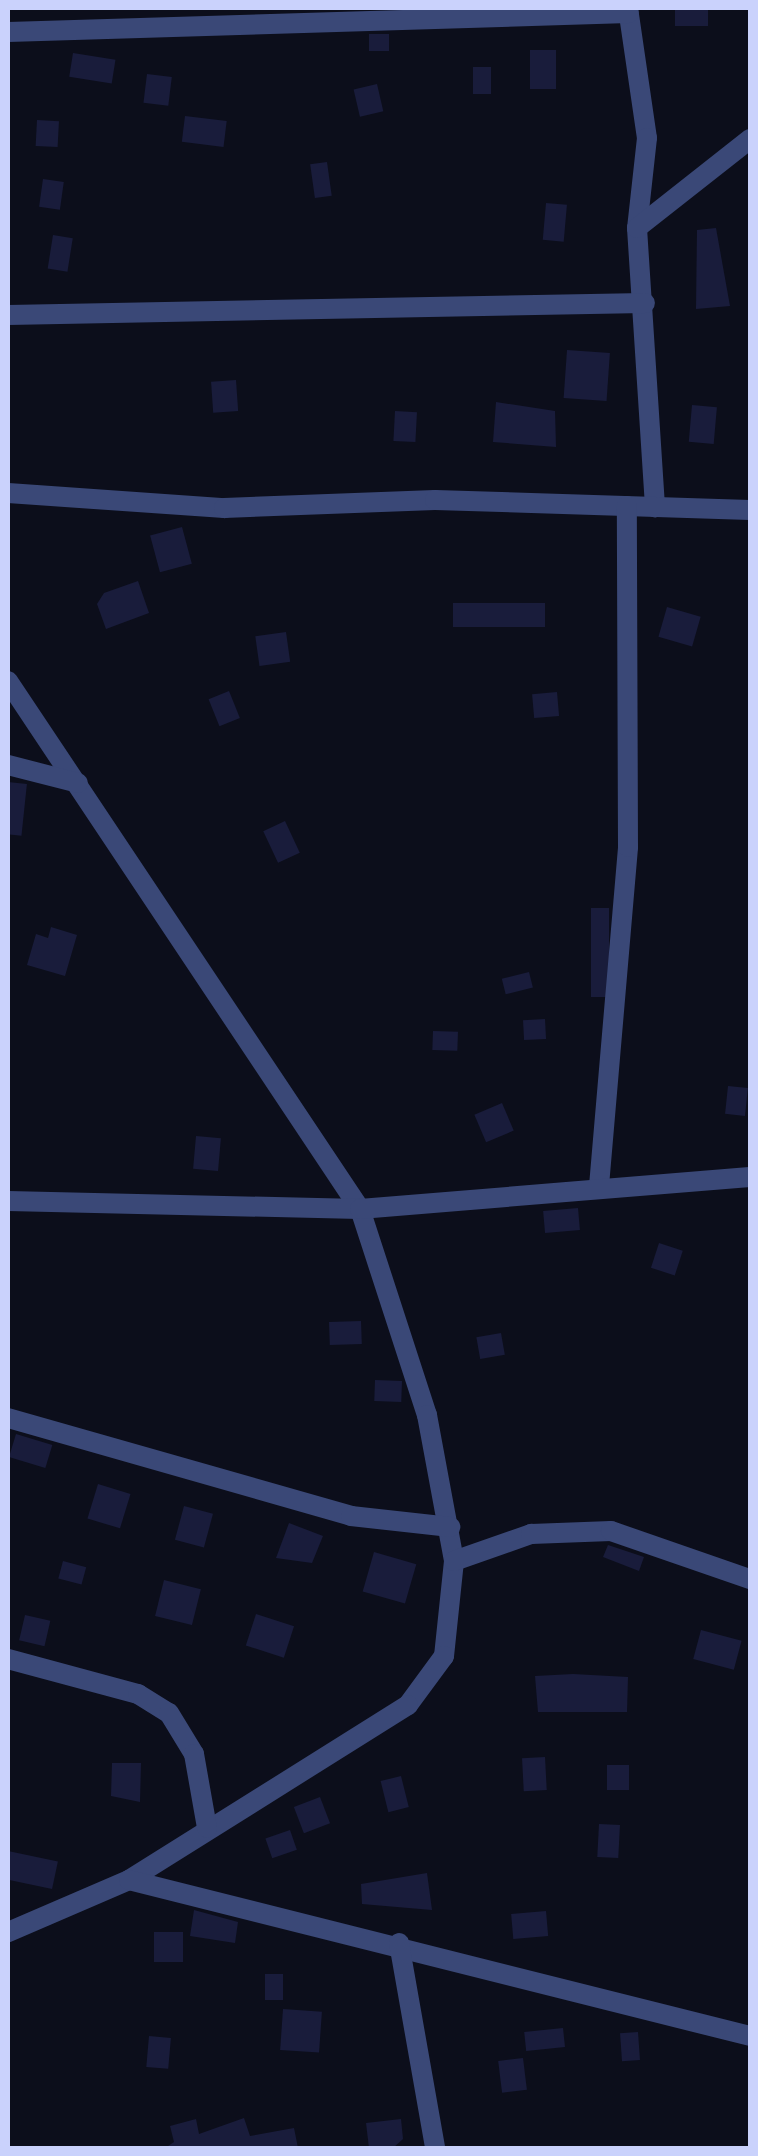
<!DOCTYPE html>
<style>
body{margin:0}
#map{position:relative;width:758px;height:2156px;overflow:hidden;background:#0c0e1b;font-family:"Exo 2",sans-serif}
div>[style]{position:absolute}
.building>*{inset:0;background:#191c3b;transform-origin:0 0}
.minor>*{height:20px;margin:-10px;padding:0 10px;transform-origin:10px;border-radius:10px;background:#3a4877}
span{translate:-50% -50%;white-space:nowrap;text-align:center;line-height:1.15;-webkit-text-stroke:8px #0c0e1b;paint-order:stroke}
.frame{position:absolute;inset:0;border:10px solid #cad2fc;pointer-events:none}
</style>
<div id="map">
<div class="building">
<div style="left:675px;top:8px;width:33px;height:18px"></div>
<div style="left:389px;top:34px;width:17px;height:20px;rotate:90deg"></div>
<div style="left:530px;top:50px;width:26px;height:39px"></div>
<div style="left:73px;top:53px;width:43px;height:24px;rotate:9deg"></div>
<div style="left:473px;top:67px;width:18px;height:27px"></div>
<div style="left:147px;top:74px;width:25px;height:29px;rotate:7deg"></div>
<div style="left:377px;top:84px;width:28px;height:24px;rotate:77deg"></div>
<div style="left:185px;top:116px;width:42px;height:26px;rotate:7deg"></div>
<div style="left:37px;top:120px;width:22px;height:26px;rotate:3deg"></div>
<div style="left:327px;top:162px;width:34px;height:17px;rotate:82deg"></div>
<div style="left:43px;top:179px;width:21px;height:28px;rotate:8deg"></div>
<div style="left:546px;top:203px;width:21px;height:37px;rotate:5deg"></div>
<div style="clip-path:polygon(716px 228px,730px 306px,696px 309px,697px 230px)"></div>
<div style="left:53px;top:235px;width:20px;height:34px;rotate:9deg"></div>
<div style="left:567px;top:350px;width:43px;height:48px;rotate:4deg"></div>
<div style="left:236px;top:380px;width:31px;height:25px;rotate:86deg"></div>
<div style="clip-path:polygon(496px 402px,555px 411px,556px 447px,493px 442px)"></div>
<div style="left:692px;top:405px;width:25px;height:37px;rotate:5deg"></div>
<div style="left:395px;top:411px;width:22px;height:30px;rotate:3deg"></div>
<div style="left:182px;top:527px;width:38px;height:33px;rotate:75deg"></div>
<div style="clip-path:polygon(138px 581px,149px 613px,106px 629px,97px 604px,104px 593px)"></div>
<div style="left:545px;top:603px;width:24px;height:92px;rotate:90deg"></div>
<div style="left:667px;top:607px;width:35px;height:31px;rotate:16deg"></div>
<div style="left:286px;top:632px;width:30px;height:31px;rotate:82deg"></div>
<div style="left:229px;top:691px;width:29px;height:22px;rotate:68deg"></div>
<div style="left:557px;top:692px;width:24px;height:25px;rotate:85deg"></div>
<div style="left:8px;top:782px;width:19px;height:52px;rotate:6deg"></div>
<div style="left:285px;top:821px;width:35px;height:24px;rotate:65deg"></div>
<div style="left:591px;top:908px;width:18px;height:89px"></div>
<div style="clip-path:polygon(51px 927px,77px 935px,65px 976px,27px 965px,36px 934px,48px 938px)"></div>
<div style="left:529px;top:972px;width:16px;height:28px;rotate:76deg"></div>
<div style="left:545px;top:1019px;width:20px;height:22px;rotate:87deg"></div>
<div style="left:433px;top:1031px;width:25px;height:19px;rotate:2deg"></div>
<div style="left:728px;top:1086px;width:20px;height:28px;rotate:6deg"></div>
<div style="left:502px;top:1103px;width:30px;height:30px;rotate:67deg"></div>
<div style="left:196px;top:1136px;width:25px;height:33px;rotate:5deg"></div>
<div style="left:578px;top:1208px;width:22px;height:35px;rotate:85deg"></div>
<div style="left:659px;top:1243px;width:25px;height:26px;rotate:18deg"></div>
<div style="left:361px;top:1321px;width:23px;height:32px;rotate:88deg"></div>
<div style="left:501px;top:1333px;width:22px;height:25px;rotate:80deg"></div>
<div style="left:375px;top:1380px;width:27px;height:21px;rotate:2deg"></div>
<div style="left:16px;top:1434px;width:38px;height:24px;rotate:17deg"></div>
<div style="left:98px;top:1484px;width:34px;height:36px;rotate:17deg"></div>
<div style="left:184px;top:1506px;width:30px;height:35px;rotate:15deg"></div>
<div style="clip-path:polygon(289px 1523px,323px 1536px,312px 1563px,276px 1558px)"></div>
<div style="clip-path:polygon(608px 1545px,644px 1557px,639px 1571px,603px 1557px)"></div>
<div style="left:374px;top:1552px;width:44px;height:41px;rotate:16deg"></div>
<div style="left:63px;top:1561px;width:24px;height:18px;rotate:15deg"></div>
<div style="left:164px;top:1580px;width:38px;height:37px;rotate:14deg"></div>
<div style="left:256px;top:1614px;width:40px;height:33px;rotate:18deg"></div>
<div style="left:25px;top:1615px;width:26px;height:26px;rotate:13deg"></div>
<div style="left:701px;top:1630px;width:42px;height:30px;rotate:15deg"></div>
<div style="clip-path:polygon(573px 1674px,628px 1677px,627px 1712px,538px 1712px,535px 1676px)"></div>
<div style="left:545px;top:1757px;width:33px;height:23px;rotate:87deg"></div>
<div style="clip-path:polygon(112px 1763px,141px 1763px,140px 1802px,111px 1796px)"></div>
<div style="left:607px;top:1765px;width:22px;height:25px"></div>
<div style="left:401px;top:1776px;width:32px;height:21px;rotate:76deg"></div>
<div style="left:320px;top:1797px;width:28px;height:28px;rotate:69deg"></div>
<div style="left:599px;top:1824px;width:21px;height:33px;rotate:3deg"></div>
<div style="left:290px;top:1830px;width:21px;height:26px;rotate:71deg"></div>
<div style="left:8px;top:1851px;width:51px;height:28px;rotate:12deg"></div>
<div style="clip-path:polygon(427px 1873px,432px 1910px,362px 1904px,361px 1884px)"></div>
<div style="clip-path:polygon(194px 1910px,238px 1922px,235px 1943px,190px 1936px)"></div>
<div style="left:546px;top:1911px;width:25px;height:35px;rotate:85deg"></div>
<div style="left:154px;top:1932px;width:29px;height:30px"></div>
<div style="left:265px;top:1974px;width:18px;height:26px"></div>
<div style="left:283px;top:2009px;width:39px;height:41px;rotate:4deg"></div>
<div style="left:563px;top:2028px;width:19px;height:39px;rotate:84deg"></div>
<div style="left:638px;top:2032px;width:28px;height:18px;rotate:86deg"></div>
<div style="left:149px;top:2036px;width:22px;height:31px;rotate:5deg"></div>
<div style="left:523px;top:2058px;width:32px;height:25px;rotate:83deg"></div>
<div style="clip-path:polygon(244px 2118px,250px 2136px,294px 2128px,298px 2148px,165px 2148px,174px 2142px,170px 2126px,196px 2119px,199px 2134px)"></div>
<div style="clip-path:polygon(401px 2119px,403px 2139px,393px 2148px,369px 2148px,366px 2123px)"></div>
</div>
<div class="minor">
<div style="left:628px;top:8px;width:131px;rotate:81.7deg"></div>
<div style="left:647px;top:138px;width:91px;rotate:96.3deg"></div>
<div style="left:637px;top:228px;width:280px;rotate:86.3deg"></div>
<div style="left:8px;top:32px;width:621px;rotate:-1.75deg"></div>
<div style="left:637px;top:228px;width:144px;rotate:-38.2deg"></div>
<div style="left:8px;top:315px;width:637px;rotate:-1.08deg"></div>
<div style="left:8px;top:493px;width:217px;rotate:4deg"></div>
<div style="left:224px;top:508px;width:211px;rotate:-2.2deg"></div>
<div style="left:435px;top:500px;width:315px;rotate:1.8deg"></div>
<div style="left:8px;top:681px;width:635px;rotate:56.31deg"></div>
<div style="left:360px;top:1209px;width:217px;rotate:72deg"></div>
<div style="left:427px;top:1415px;width:148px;rotate:79.5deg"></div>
<div style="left:454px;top:1561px;width:96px;rotate:96deg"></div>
<div style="left:444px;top:1656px;width:61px;rotate:126.3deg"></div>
<div style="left:408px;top:1705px;width:329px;rotate:147.9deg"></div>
<div style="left:129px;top:1880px;width:132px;rotate:156.7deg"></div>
<div style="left:8px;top:765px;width:72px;rotate:14.4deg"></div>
<div style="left:599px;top:1186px;width:340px;rotate:-85.1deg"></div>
<div style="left:628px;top:847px;width:341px;rotate:-90.2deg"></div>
<div style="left:8px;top:1201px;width:352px;rotate:1.3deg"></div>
<div style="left:360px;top:1209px;width:391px;rotate:-4.7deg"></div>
<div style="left:8px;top:1418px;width:357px;rotate:15.9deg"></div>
<div style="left:351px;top:1516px;width:100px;rotate:6.3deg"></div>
<div style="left:454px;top:1561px;width:82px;rotate:-19.3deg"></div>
<div style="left:531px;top:1534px;width:80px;rotate:-2.1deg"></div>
<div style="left:611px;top:1531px;width:147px;rotate:19.1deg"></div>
<div style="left:8px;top:1659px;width:135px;rotate:15.1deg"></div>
<div style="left:138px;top:1694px;width:36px;rotate:32deg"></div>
<div style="left:169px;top:1713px;width:48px;rotate:58.6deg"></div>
<div style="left:194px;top:1754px;width:75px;rotate:80deg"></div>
<div style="left:129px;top:1880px;width:640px;rotate:14.1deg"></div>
<div style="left:399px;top:1943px;width:208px;rotate:80deg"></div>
</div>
<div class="frame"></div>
</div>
